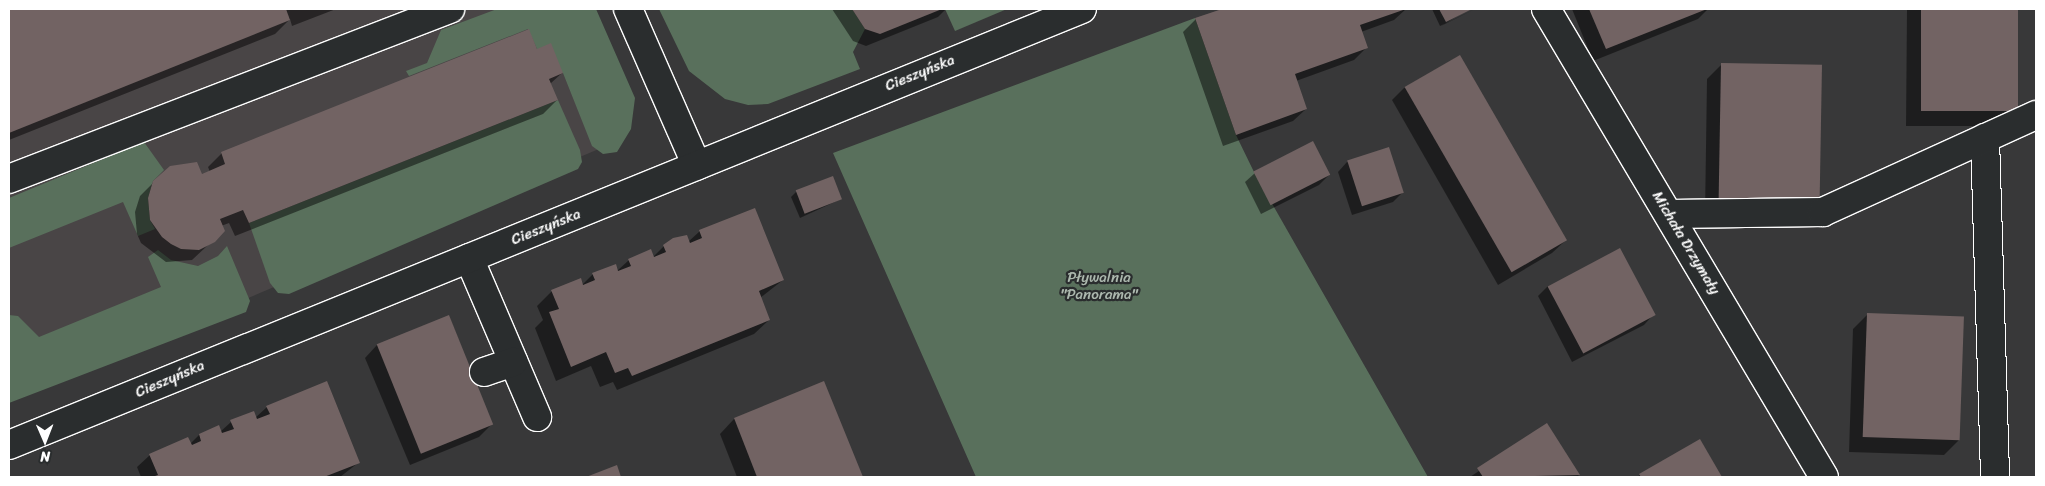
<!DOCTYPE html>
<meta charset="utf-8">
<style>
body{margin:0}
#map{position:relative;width:2045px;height:486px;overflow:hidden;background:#383839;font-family:Sriracha,sans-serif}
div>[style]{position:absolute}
.built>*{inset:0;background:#494546}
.green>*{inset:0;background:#59705c}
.shadow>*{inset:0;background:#0007}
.building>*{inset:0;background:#726363;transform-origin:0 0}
.roads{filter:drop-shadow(1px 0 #fff) drop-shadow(-1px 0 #fff) drop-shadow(0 1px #fff) drop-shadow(0 -1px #fff)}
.minor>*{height:28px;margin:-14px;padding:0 14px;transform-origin:14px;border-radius:14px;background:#2a2d2e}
span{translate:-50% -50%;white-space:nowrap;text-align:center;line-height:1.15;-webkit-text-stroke:4.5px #2a2d2e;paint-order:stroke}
.street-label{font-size:15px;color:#fff}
.park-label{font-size:15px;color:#acb8ae}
.frame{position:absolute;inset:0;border:10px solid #fff;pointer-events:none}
.north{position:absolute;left:20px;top:416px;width:50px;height:50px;-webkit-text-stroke:4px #2a2d2e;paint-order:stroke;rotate:179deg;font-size:14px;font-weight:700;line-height:20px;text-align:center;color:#fff}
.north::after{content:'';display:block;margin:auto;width:18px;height:22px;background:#fff;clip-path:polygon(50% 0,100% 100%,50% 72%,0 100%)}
</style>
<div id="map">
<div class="built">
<div style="clip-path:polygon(9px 9px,582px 9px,620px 140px,206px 316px,9px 392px)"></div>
</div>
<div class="green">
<div style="clip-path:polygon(497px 9px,596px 9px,635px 98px,631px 129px,617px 152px,603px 154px,592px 146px,563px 73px,537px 49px,528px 29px,409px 76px,406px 71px,427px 63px,441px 30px)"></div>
<div style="clip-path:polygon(659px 9px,852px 9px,865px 29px,853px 52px,860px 69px,768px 104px,748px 105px,725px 99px,689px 71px)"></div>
<div style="clip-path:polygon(945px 9px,1007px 9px,955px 31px)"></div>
<div style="clip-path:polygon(1195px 18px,1236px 135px,1254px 172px,1428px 477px,976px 477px,833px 153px)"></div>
<div style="clip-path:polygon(558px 100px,580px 150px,582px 162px,578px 169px,289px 294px,278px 293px,270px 283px,249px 223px)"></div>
<div style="clip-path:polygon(144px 142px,164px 170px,153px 181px,148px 198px,150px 220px,155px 229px,138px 236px,123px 202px,9px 248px,9px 198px)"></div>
<div style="clip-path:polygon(227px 246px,250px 301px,246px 312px,9px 403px,9px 315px,18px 316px,39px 337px,161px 287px,148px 257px,158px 250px,171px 260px,198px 266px,218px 256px)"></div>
</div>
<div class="shadow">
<div style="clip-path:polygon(16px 9px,336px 9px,292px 26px,290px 19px,275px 34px,9px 140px,9px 12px)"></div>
<div style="clip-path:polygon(832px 9px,946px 9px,938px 17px,866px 46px,853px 41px)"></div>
<div style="clip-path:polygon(1226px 9px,1406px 9px,1394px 20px,1361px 32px,1366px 48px,1354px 60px,1296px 81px,1306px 109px,1293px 121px,1223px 146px,1183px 32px,1196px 19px)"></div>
<div style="clip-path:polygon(1432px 9px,1469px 9px,1441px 26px,1475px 9px,1440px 26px)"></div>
<div style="clip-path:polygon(1572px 9px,1708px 9px,1698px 19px,1593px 61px)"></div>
<div style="clip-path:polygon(1907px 9px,2017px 9px,2016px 111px,2001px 126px,1906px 126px)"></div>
<div style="clip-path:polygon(536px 51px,562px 73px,550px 84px,557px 100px,543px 114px,235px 236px,229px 223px,221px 226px,223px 231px,192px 260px,166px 262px,141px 243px,137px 234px,135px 212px,140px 196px,154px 182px,201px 175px,210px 172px,208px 167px,222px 153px)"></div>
<div style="clip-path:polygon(1459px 56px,1565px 241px,1552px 253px,1498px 285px,1392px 100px,1404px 88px)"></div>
<div style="clip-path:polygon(1722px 64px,1819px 200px,1705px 214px,1707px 79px)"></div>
<div style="clip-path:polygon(1388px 149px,1403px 192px,1393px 202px,1352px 215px,1338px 172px,1347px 162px)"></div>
<div style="clip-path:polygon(1255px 173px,1329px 175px,1319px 185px,1261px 214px,1245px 182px)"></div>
<div style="clip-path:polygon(796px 192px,841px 199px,800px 218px,791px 197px)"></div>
<div style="clip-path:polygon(700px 231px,783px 280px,760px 298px,769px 320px,754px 334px,617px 390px,613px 382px,600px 387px,591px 366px,556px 381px,535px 328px,543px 320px,537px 306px,552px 291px,582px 285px,593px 274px,617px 271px,629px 260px,653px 257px,664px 246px,688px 242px)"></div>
<div style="clip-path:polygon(1548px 286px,1653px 315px,1644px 325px,1572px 362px,1538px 296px)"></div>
<div style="clip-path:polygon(1868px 314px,1959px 440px,1944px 455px,1849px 452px,1853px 329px)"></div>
<div style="clip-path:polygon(449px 316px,492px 424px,479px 437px,410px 465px,365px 358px,377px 345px)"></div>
<div style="clip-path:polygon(824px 383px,862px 477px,737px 477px,720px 434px,734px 419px)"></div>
<div style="clip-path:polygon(267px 407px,358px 463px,340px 477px,141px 477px,137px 467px,150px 455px,190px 444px,199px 435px,220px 432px,231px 422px,255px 418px)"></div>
<div style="clip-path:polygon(1547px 425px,1579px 475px,1577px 477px,1470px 477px)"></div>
<div style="clip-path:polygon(1700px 440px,1721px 477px,1637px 477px,1640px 475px)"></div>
</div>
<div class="building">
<div style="clip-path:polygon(12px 9px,286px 9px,290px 20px,9px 133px,9px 10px)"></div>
<div style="clip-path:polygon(852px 9px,942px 9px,880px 34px,865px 29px)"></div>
<div style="clip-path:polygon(1222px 9px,1406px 9px,1360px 25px,1368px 48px,1295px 74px,1307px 109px,1236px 135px,1195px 18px)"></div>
<div style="clip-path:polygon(1439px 9px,1472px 9px,1446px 22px)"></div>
<div style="clip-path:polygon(1589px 9px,1707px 9px,1606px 49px)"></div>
<div style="left:1921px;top:9px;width:97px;height:102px"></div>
<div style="clip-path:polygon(529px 29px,537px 49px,551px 43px,563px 73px,549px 79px,558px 100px,249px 223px,243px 210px,220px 219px,225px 231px,215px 242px,199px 250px,181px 249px,171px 244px,162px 237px,150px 220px,148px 198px,153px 181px,170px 166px,197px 162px,202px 174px,225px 164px,221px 152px)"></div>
<div style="left:1460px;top:55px;width:214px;height:64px;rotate:60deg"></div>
<div style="left:1721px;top:63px;width:101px;height:136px;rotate:1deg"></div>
<div style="left:1313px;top:141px;width:38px;height:67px;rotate:63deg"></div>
<div style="left:1389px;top:147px;width:48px;height:44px;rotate:72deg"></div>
<div style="left:833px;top:176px;width:25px;height:40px;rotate:69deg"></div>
<div style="clip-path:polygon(755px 208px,784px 280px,759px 291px,770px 320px,632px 376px,628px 368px,615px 373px,606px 352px,571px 367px,549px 312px,559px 309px,551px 290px,581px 278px,583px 285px,595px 280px,592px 273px,616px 264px,618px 271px,631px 266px,628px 259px,651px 249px,654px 257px,666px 252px,663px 245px,673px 238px,687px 235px,690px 243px,702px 238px,699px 230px)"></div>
<div style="left:1620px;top:248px;width:76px;height:82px;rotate:62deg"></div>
<div style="left:1867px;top:313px;width:97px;height:124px;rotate:2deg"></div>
<div style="left:449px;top:315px;width:118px;height:78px;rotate:68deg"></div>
<div style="clip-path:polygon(327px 381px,360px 463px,324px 477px,152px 477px,158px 475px,149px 454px,188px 437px,192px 445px,201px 441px,199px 434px,219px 425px,222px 433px,234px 429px,230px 420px,254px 411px,257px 419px,270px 414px,266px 406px)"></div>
<div style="clip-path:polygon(824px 381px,863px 477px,757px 477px,734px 418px)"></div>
<div style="clip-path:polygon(1547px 423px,1580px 475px,1483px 477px,1477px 468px)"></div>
<div style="clip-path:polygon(1700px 439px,1722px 477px,1641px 477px,1639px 474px)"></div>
<div style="clip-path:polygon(617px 465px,621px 477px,586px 477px)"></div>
</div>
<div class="roads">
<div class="minor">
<div style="left:628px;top:9px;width:171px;rotate:66.3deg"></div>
<div style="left:1546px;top:9px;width:544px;rotate:59.29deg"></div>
<div style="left:1985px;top:138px;width:339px;rotate:88.3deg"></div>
<div style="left:9px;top:179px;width:473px;rotate:-21.1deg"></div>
<div style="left:1669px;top:214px;width:154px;rotate:-0.7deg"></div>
<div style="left:1823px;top:212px;width:234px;rotate:-24.5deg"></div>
<div style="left:469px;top:258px;width:173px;rotate:66.8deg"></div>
<div style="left:484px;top:372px;width:31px;rotate:-19deg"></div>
<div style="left:9px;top:445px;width:1158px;rotate:-22.11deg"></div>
</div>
</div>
<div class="street-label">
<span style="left:920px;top:73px;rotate:-22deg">Cieszyńska</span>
<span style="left:546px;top:227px;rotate:-22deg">Cieszyńska</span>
<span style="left:1686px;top:243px;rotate:59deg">Michała Drzymały</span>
<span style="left:170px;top:379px;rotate:-23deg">Cieszyńska</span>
</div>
<div class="park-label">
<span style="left:1099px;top:286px">Pływalnia<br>"Panorama"</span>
</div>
<div class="frame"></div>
<div class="north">N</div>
</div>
